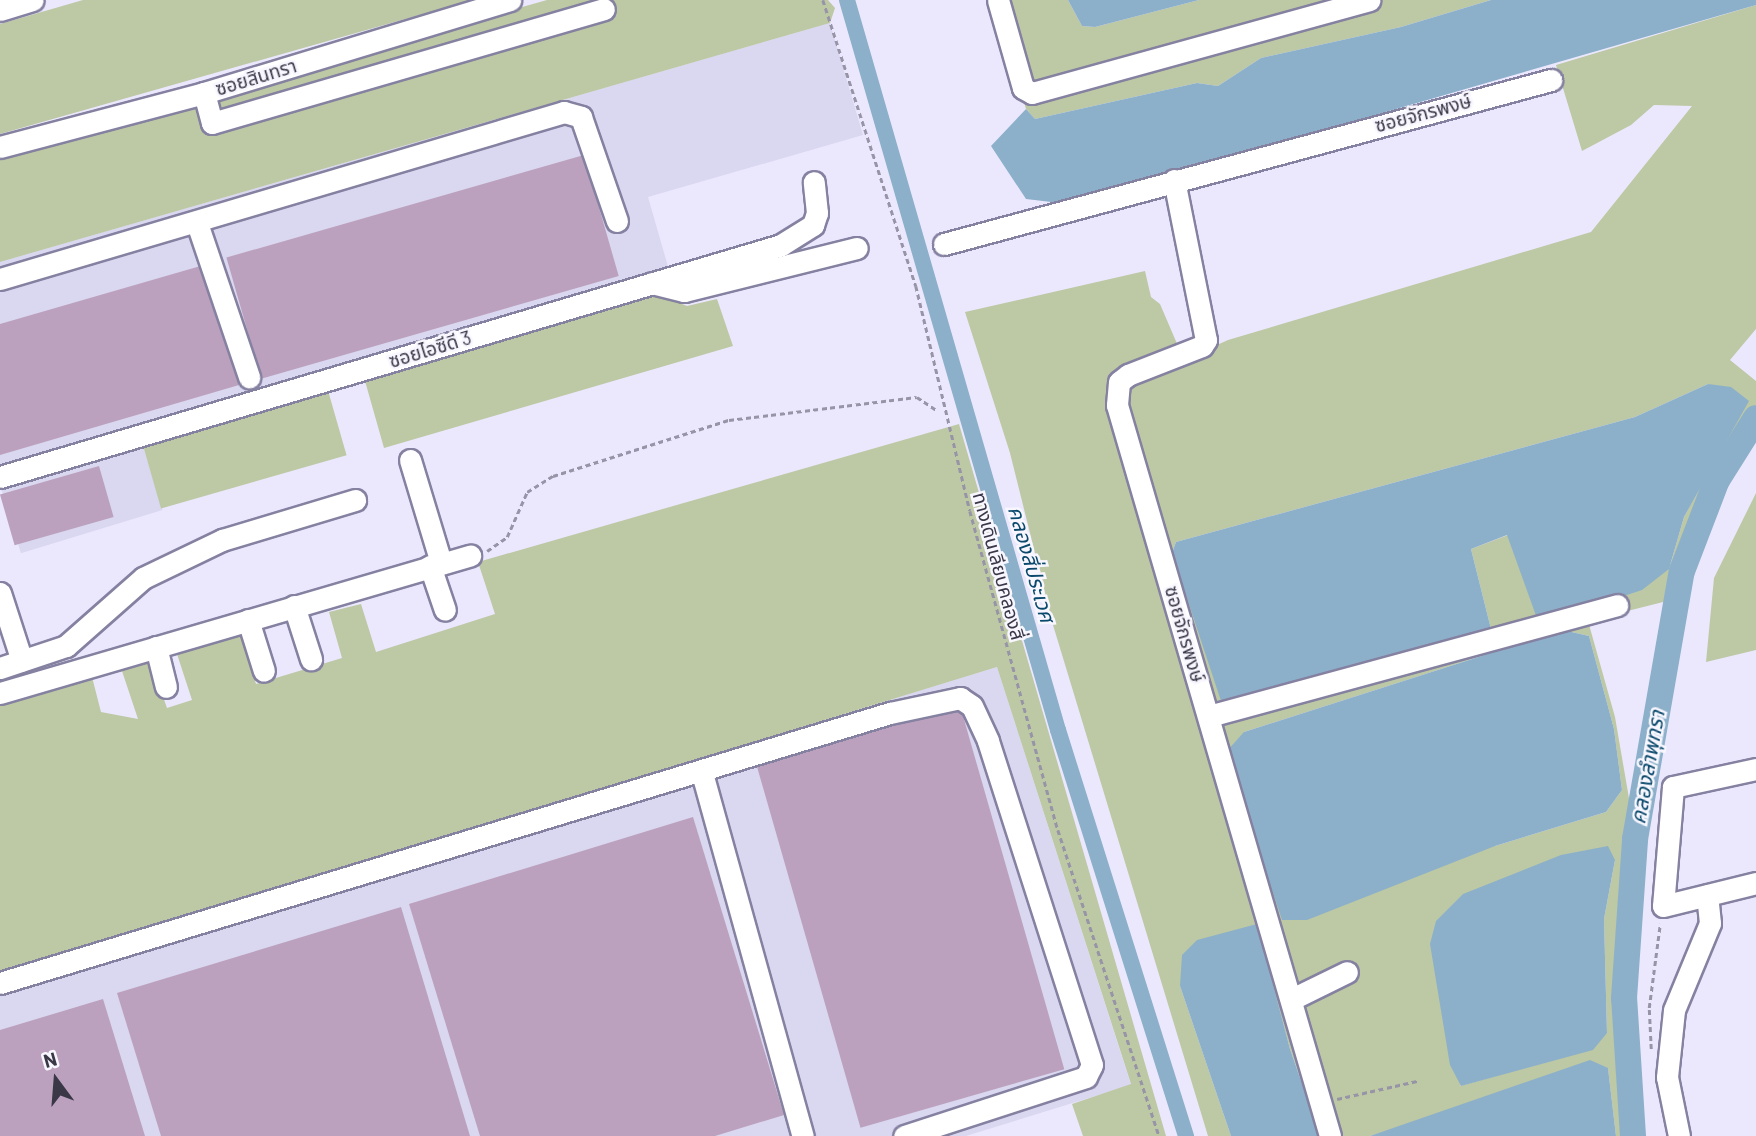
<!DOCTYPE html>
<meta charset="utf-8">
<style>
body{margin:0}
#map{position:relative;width:1756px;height:1136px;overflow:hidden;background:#ebe8fe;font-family:Barlow,"Noto Sans Thai",sans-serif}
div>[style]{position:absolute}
.built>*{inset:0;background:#dad7f1;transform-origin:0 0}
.green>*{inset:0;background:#bdc8a4;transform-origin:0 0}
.water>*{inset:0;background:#8cb0ca}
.canal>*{height:16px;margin:-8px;padding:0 8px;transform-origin:8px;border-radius:8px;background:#8cb0ca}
.river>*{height:26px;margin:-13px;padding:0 13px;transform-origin:13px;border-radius:13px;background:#8cb0ca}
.building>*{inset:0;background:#bba1bd;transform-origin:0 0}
.path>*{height:2.5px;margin-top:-1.25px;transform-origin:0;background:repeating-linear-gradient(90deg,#9794a7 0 5px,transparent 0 8.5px)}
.roads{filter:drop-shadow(2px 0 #8581a1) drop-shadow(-2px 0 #8581a1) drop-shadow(0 2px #8581a1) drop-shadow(0 -2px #8581a1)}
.minor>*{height:21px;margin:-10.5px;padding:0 10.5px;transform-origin:10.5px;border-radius:10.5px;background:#fff}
span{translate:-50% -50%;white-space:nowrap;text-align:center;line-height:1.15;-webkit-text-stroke:5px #f8f7ff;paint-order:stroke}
.street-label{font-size:19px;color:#3a3847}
.water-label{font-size:21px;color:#0b496c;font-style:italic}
.north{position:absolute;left:21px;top:1045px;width:70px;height:70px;-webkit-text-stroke:5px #f8f7ff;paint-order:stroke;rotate:344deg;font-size:19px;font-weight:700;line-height:28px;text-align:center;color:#3a3847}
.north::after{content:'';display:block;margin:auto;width:24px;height:32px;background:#3a3847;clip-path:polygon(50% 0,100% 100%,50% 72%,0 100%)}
</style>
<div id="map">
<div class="built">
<div style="clip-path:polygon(830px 23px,863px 135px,648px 197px,669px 270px,0 465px,0 262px)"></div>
<div style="left:142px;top:443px;width:70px;height:148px;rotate:73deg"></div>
<div style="clip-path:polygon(997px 667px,1131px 1085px,966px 1136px,0 1136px,0 974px)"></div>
</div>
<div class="green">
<div style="clip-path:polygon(83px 0,472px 0,0 134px,0 24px)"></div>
<div style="clip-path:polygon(547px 0,828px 0,835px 8px,830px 23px,0 262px,0 155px)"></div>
<div style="clip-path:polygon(995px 0,1068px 0,1082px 26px,1095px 27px,1199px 0,1491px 0,1401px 27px,1261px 58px,1218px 86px,1197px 83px,1035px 119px,1026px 109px)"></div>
<div style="clip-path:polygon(evenodd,1756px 5px,1756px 329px,1730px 360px,1756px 381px,1756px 406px,1688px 532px,1667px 601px,1588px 621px,1615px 717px,1630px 804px,1626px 1136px,1616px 1136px,1608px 1068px,1370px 1136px,1320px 1136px,1290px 1049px,1256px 924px,1180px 986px,1231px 1136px,1208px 1136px,1053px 625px,1010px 453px,965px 312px,1145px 271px,1151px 297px,1160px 304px,1184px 360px,1228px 340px,1591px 232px,1692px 106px,1654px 105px,1631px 125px,1582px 151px,1556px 65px,1756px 5px,1708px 384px,1748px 401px,1684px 517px,1669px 569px,1508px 535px,1471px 549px,1493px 637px,1172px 553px,1176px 542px,1635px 417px,1708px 384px,1756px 5px,1563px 630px,1589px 636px,1614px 729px,1622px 790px,1606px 812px,1495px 846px,1244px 732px,1563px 630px,1756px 5px,1615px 860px,1604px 919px,1607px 1033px,1531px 1066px,1460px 1086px,1615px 860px)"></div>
<div style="clip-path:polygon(660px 295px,687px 306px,717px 299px,733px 346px,384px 448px,365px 381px)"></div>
<div style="left:327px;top:387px;width:71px;height:193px;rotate:74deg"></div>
<div style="clip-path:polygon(959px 424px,1166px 1136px,1083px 1136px,1072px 1104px,1131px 1084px,997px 667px,0 974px,0 703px,92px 677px,101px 712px,138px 719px,120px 665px,149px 657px,167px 708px,192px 700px,176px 651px,240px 634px,256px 684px,342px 658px,329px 612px,361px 604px,376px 652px,495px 614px,478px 562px)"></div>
<div style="clip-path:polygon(1756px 493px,1756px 650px,1706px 662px,1714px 578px)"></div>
</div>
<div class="water">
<div style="clip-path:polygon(1068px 0,1199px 0,1095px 27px,1082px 26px)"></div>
<div style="clip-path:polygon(1491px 0,1756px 0,1756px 5px,1068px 204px,1026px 199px,991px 146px,1026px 109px,1035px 119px,1197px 83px,1218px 86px,1261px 58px,1401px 27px)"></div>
<div style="clip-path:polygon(1708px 384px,1731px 387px,1749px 401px,1684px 517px,1669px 569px,1642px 590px,1539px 624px,1507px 535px,1471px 549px,1493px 637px,1225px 713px,1172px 553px,1176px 542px,1635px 417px)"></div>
<div style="clip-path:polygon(1563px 630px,1589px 636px,1614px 729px,1622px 790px,1606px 812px,1495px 846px,1307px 920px,1282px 920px,1226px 752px,1244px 732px)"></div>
<div style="clip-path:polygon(1608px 846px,1615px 860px,1604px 919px,1607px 1033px,1593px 1050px,1461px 1086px,1450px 1065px,1430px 944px,1436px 921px,1463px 894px,1561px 855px)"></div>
<div style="clip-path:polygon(1257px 924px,1290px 1049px,1320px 1136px,1231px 1136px,1180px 986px,1182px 955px,1197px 940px)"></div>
<div style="clip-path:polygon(1590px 1060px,1608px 1068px,1616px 1136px,1370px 1136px)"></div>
</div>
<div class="canal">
<div style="left:847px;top:0;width:760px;rotate:73.88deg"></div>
<div style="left:1058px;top:730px;width:426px;rotate:72.5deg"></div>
</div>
<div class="river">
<div style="left:1633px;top:1136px;width:138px;rotate:-93.7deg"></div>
<div style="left:1624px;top:998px;width:159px;rotate:-86deg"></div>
<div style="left:1635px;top:839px;width:272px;rotate:-80.1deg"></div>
<div style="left:1682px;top:571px;width:97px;rotate:-69deg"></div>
<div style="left:1717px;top:480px;width:73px;rotate:-57.8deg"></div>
</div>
<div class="building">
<div style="left:584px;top:155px;width:126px;height:372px;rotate:74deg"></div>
<div style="clip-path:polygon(204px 265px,239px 385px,0 455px,0 324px)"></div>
<div style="left:99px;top:466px;width:53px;height:103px;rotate:74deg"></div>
<div style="left:959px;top:702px;width:382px;height:212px;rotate:74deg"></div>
<div style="clip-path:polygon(693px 817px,784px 1115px,715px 1136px,480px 1136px,409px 904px)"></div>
<div style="clip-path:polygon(401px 907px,470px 1136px,161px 1136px,117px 993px)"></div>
<div style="clip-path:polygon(103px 999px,145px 1136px,0 1136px,0 1030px)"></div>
</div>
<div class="path">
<div style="left:823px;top:0;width:301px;rotate:72deg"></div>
<div style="left:916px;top:286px;width:231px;rotate:76.5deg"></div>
<div style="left:970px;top:511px;width:331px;rotate:74.6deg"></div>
<div style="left:1058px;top:830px;width:322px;rotate:71.7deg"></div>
<div style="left:487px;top:551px;width:24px;rotate:-35deg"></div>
<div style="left:507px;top:537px;width:49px;rotate:-66deg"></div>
<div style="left:527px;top:492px;width:31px;rotate:-32deg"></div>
<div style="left:553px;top:476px;width:185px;rotate:-17.7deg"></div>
<div style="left:729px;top:420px;width:189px;rotate:-7deg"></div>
<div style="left:917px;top:397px;width:23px;rotate:34deg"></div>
<div style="left:1651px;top:1049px;width:41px;rotate:-92.8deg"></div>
<div style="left:1649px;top:1008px;width:85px;rotate:-82.5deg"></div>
<div style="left:1337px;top:1099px;width:82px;rotate:-12.7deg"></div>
</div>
<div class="roads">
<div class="minor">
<div style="left:998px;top:0;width:91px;rotate:74.1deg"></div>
<div style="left:1023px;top:88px;width:10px;rotate:29deg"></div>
<div style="left:1032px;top:93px;width:350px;rotate:-15.4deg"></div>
<div style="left:0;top:10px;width:34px;rotate:-17deg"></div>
<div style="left:204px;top:93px;width:31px;rotate:75deg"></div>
<div style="left:212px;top:123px;width:408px;rotate:-16.2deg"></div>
<div style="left:0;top:147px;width:211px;rotate:-14.8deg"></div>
<div style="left:204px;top:93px;width:320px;rotate:-16.9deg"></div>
<div style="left:1174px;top:180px;width:163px;rotate:78.7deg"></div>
<div style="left:1206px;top:340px;width:7px;rotate:124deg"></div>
<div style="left:1202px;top:346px;width:79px;rotate:158.6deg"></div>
<div style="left:1128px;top:375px;width:11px;rotate:142deg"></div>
<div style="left:1119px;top:382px;width:23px;rotate:95deg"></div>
<div style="left:1117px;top:405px;width:761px;rotate:73.75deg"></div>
<div style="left:197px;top:223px;width:163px;rotate:71.3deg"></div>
<div style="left:944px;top:244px;width:629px;rotate:-15.12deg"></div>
<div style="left:0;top:279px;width:588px;rotate:-16.49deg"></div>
<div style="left:564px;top:112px;width:18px;rotate:16deg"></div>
<div style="left:581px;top:117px;width:110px;rotate:70.9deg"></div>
<div style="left:652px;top:283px;width:33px;rotate:14deg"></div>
<div style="left:684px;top:291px;width:178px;rotate:-14deg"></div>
<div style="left:410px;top:460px;width:108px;rotate:73.2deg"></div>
<div style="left:0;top:477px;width:815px;rotate:-16.54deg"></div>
<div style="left:781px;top:245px;width:38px;rotate:-32deg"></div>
<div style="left:813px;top:225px;width:13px;rotate:-72deg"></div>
<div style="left:817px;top:213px;width:31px;rotate:-96deg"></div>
<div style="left:430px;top:566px;width:46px;rotate:71.2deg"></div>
<div style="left:0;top:593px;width:71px;rotate:72.1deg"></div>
<div style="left:294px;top:606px;width:56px;rotate:72.2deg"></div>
<div style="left:248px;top:620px;width:53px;rotate:72.6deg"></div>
<div style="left:156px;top:647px;width:41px;rotate:76deg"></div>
<div style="left:0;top:668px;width:70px;rotate:-18.4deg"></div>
<div style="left:66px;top:646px;width:103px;rotate:-41.4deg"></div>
<div style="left:143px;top:578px;width:88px;rotate:-25.7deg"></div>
<div style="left:222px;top:540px;width:139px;rotate:-16.7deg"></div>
<div style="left:0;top:693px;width:490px;rotate:-16.3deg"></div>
<div style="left:1209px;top:716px;width:423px;rotate:-15.2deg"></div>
<div style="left:1756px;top:769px;width:85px;rotate:167.8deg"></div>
<div style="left:1673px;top:787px;width:119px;rotate:94.8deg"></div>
<div style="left:1663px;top:906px;width:96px;rotate:-13.9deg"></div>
<div style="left:702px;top:773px;width:377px;rotate:74.5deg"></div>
<div style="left:0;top:983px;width:930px;rotate:-16.88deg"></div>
<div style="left:890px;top:713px;width:72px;rotate:-12.1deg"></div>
<div style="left:960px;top:698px;width:14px;rotate:34deg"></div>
<div style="left:972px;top:706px;width:38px;rotate:65deg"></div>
<div style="left:988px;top:741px;width:340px;rotate:72.2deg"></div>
<div style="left:1092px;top:1065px;width:13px;rotate:117deg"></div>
<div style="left:1086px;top:1077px;width:191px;rotate:162deg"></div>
<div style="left:1292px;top:999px;width:61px;rotate:-26.1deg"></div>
<div style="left:1679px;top:1136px;width:60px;rotate:-101.5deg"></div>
<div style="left:1667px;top:1077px;width:67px;rotate:-84deg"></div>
<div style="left:1674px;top:1010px;width:94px;rotate:-67.5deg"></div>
<div style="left:1710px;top:923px;width:28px;rotate:-96deg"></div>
</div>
</div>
<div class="street-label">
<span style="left:256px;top:77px;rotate:-17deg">ซอยสินทรา</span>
<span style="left:1423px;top:113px;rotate:-15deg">ซอยจักรพงษ์</span>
<span style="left:430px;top:349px;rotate:-17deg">ซอยไอซีดี 3</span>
<span style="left:999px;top:566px;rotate:75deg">ทางเดินเลียบคลองสี่</span>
<span style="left:1185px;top:634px;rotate:74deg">ซอยจักรพงษ์</span>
</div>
<div class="water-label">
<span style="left:1032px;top:564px;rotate:74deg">คลองสี่ประเวศ</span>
<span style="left:1647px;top:767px;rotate:-80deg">คลองลำพุทรา</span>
</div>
<div class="north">N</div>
</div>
